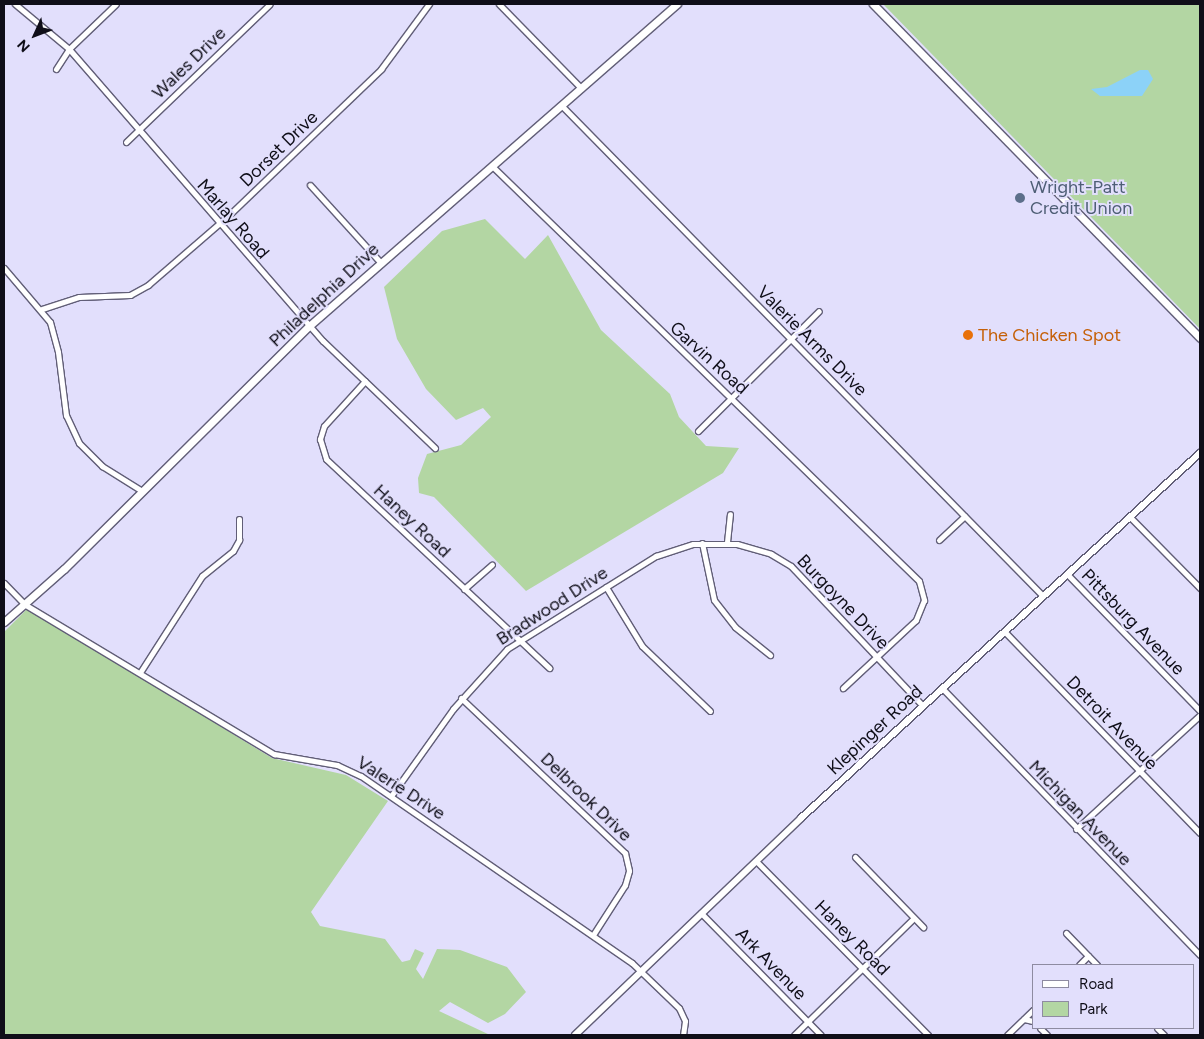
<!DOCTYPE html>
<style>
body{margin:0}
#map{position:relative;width:1204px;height:1039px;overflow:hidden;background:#e2dffc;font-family:Figtree,sans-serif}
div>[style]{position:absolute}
.green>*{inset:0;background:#b3d6a3}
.water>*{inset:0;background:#8cd2f8}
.roads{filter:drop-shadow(1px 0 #615e77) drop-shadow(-1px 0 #615e77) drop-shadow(0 1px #615e77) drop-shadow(0 -1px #615e77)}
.minor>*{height:5px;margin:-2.5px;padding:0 2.5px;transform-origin:2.5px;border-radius:2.5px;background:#fff}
.tertiary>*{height:6px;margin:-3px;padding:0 3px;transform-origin:3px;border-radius:3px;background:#fff}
.secondary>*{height:7px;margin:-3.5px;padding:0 3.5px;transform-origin:3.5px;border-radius:3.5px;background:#fff}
.dots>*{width:14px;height:14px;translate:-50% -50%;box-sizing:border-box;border:2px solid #e2dffc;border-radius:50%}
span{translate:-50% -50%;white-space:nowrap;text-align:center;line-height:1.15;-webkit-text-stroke:4px #e2dffc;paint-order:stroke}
.street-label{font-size:18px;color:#0f0e18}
.service-label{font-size:18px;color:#4e5e75}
.left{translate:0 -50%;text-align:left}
.food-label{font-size:18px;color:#c56008}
.frame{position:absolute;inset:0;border:5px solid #0f0e18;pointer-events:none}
.legend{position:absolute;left:1032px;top:964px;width:162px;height:65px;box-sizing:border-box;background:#e2dffc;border:1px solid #8e8ba1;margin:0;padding:6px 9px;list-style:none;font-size:15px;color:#0f0e18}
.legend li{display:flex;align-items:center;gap:10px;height:25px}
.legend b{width:25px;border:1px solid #8e8ba1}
.north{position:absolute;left:10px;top:10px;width:50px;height:50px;-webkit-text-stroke:4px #e2dffc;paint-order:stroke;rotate:227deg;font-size:14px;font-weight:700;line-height:20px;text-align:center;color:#0f0e18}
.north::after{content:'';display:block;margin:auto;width:18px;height:22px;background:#0f0e18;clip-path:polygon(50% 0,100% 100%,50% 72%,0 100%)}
</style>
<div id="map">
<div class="green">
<div style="clip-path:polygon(883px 4px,1200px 4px,1200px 329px,1134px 261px)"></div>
<div style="clip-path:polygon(485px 219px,525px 259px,548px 235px,601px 330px,670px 394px,679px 417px,706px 446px,739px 448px,723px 473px,526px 591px,434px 497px,419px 493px,418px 478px,427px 454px,461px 445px,491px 417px,483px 408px,456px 420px,426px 389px,397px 339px,384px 287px,442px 231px)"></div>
<div style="clip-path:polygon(28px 608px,272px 758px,346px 775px,388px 801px,311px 912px,320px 926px,385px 939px,402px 962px,410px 960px,415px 949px,424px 953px,416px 969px,423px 979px,437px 949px,460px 950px,507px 967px,526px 992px,505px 1014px,488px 1023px,450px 1002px,439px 1011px,490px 1035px,4px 1035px,4px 632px)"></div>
</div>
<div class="water">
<div style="clip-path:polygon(1140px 70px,1148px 70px,1153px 79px,1142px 96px,1100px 96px,1091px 89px,1107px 87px)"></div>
</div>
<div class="roads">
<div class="minor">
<div style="left:15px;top:4px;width:70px;rotate:39.8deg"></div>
<div style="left:69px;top:49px;width:387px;rotate:49deg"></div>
<div style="left:323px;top:341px;width:155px;rotate:43.7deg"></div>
<div style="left:499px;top:4px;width:117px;rotate:45.7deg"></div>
<div style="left:56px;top:69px;width:24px;rotate:-57deg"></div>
<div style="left:69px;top:49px;width:65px;rotate:-43.8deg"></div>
<div style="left:561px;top:105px;width:688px;rotate:45.53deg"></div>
<div style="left:126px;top:142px;width:199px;rotate:-43.8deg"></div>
<div style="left:492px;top:166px;width:595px;rotate:44.18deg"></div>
<div style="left:919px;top:581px;width:20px;rotate:75deg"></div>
<div style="left:924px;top:600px;width:22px;rotate:112deg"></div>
<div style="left:916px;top:620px;width:100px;rotate:137deg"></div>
<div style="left:310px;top:185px;width:105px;rotate:47.7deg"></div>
<div style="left:4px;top:268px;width:71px;rotate:49.6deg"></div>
<div style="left:50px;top:322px;width:31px;rotate:75deg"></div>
<div style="left:58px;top:352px;width:64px;rotate:82.8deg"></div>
<div style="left:66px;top:415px;width:31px;rotate:65deg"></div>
<div style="left:79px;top:443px;width:33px;rotate:45deg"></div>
<div style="left:102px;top:466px;width:47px;rotate:32deg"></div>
<div style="left:42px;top:309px;width:39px;rotate:-18deg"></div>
<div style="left:79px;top:297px;width:51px;rotate:-2.2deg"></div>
<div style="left:130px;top:295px;width:21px;rotate:-29deg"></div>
<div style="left:148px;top:285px;width:107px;rotate:-40.8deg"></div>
<div style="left:229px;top:215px;width:211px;rotate:-43.8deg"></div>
<div style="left:381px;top:69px;width:81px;rotate:-53.6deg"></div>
<div style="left:365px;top:381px;width:61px;rotate:132.3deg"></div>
<div style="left:324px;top:426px;width:14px;rotate:107deg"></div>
<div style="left:320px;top:439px;width:21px;rotate:73deg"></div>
<div style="left:326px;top:459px;width:306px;rotate:43.1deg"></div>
<div style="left:698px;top:431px;width:170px;rotate:-44.8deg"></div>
<div style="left:1130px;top:517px;width:100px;rotate:45.4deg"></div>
<div style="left:939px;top:540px;width:35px;rotate:-43deg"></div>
<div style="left:727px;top:542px;width:28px;rotate:-84deg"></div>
<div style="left:702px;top:543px;width:58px;rotate:78.1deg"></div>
<div style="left:714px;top:600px;width:34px;rotate:52deg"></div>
<div style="left:735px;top:627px;width:45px;rotate:38.7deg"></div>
<div style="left:1067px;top:574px;width:191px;rotate:45.8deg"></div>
<div style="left:4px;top:583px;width:29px;rotate:46deg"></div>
<div style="left:24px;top:604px;width:292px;rotate:31deg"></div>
<div style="left:274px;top:754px;width:64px;rotate:9.9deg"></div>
<div style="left:337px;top:765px;width:26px;rotate:25deg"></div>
<div style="left:361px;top:776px;width:329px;rotate:34.6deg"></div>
<div style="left:632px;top:963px;width:65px;rotate:43.8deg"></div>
<div style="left:679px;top:1008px;width:14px;rotate:65deg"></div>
<div style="left:685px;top:1021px;width:14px;rotate:98deg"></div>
<div style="left:606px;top:587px;width:69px;rotate:58.6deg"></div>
<div style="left:642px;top:646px;width:94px;rotate:43.7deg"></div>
<div style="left:464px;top:589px;width:37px;rotate:-41deg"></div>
<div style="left:1004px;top:631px;width:281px;rotate:45.9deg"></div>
<div style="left:141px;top:671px;width:113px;rotate:-57.3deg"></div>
<div style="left:202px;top:576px;width:40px;rotate:-39deg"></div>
<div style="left:233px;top:551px;width:13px;rotate:-61deg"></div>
<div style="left:239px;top:540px;width:21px;rotate:-90deg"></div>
<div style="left:942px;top:688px;width:371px;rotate:46deg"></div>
<div style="left:461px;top:698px;width:226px;rotate:43.4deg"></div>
<div style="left:625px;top:853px;width:18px;rotate:77deg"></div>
<div style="left:629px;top:871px;width:15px;rotate:106deg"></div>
<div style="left:625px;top:885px;width:59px;rotate:122.6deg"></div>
<div style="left:391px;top:796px;width:107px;rotate:-54.5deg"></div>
<div style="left:453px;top:709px;width:81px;rotate:-48deg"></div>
<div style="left:507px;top:649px;width:176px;rotate:-32deg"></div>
<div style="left:656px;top:556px;width:39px;rotate:-18deg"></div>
<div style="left:693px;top:544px;width:44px"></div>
<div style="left:737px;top:544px;width:35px;rotate:16deg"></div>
<div style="left:771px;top:554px;width:23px;rotate:31deg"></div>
<div style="left:791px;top:566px;width:192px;rotate:46.7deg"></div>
<div style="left:1076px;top:829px;width:168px;rotate:-42.6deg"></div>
<div style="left:855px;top:857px;width:98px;rotate:45.8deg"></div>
<div style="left:756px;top:861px;width:245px;rotate:45.3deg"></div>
<div style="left:701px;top:913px;width:171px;rotate:45.5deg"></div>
<div style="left:1066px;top:933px;width:45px;rotate:45.9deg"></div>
<div style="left:1079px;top:965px;width:13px;rotate:-45deg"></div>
<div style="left:1024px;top:1019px;width:9px;rotate:13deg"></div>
<div style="left:1040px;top:1028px;width:10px;rotate:45deg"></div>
<div style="left:1157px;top:1028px;width:10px;rotate:45deg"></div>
<div style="left:794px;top:1035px;width:165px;rotate:-44.3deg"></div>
<div style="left:1007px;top:1035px;width:36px;rotate:-44deg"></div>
</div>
<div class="tertiary">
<div style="left:575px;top:1035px;width:313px;rotate:-43.8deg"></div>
<div style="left:801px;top:818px;width:541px;rotate:-42.45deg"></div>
</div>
<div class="secondary">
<div style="left:873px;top:4px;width:467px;rotate:45.6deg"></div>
<div style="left:4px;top:622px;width:80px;rotate:-41.5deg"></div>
<div style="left:64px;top:569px;width:345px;rotate:-44.8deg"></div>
<div style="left:309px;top:326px;width:489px;rotate:-41.2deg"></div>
</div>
</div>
<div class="dots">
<div style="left:1020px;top:198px;background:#5c6f8a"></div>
<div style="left:968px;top:335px;background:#e8710a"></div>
</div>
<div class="street-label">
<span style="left:189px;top:63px;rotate:-44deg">Wales Drive</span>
<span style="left:279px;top:149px;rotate:-44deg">Dorset Drive</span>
<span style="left:233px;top:219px;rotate:49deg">Marlay Road</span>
<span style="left:324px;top:295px;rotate:-43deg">Philadelphia Drive</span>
<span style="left:812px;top:341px;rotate:45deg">Valerie Arms Drive</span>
<span style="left:709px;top:358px;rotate:42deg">Garvin Road</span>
<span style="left:412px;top:521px;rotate:43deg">Haney Road</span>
<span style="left:843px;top:602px;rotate:46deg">Burgoyne Drive</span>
<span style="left:552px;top:606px;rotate:-33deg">Bradwood Drive</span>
<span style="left:1133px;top:622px;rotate:46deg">Pittsburg Avenue</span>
<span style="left:1112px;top:723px;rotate:46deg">Detroit Avenue</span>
<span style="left:875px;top:730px;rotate:-43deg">Klepinger Road</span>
<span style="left:401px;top:788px;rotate:33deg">Valerie Drive</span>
<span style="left:586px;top:797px;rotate:44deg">Delbrook Drive</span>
<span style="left:1080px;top:813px;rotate:46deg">Michigan Avenue</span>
<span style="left:852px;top:938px;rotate:45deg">Haney Road</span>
<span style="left:771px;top:964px;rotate:46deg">Ark Avenue</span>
</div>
<div class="service-label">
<span class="left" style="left:1030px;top:198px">Wright-Patt<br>Credit Union</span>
</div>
<div class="food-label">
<span class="left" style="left:978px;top:335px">The Chicken Spot</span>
</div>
<div class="frame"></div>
<ul class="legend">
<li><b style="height:6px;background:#fff"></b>Road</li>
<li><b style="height:14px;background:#b3d6a3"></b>Park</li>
</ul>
<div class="north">N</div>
</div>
